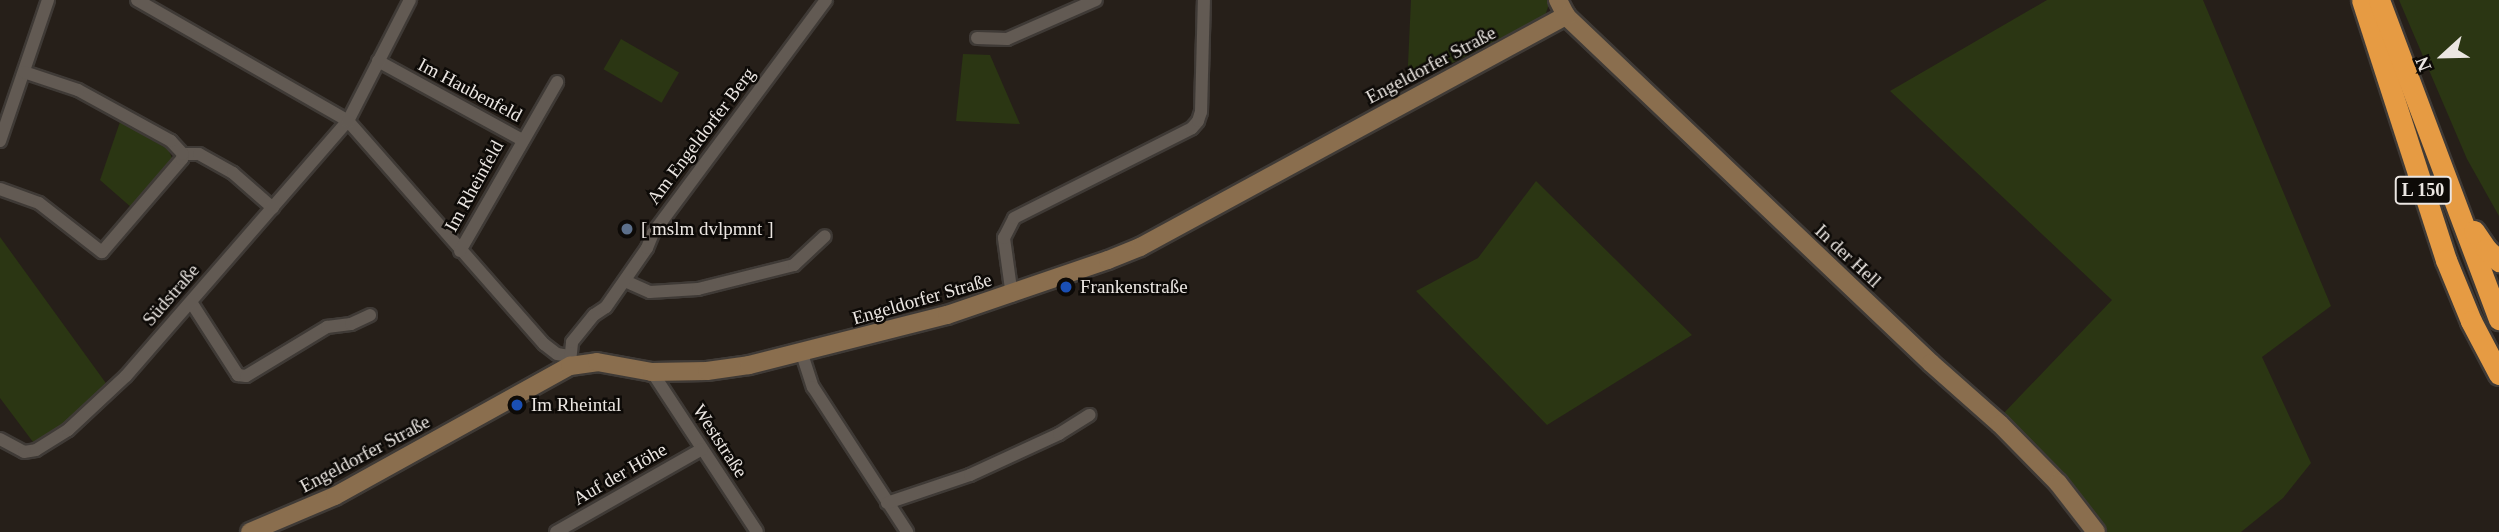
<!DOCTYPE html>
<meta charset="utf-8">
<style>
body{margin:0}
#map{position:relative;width:2499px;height:532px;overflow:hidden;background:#261f19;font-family:Georgia,serif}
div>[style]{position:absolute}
.green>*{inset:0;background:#2b3613;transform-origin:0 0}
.roads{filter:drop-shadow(2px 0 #3f3a36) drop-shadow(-2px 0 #3f3a36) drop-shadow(0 2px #3f3a36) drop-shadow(0 -2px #3f3a36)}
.street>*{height:12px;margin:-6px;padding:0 6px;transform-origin:6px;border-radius:6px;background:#625a53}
.secondary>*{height:18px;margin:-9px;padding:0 9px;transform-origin:9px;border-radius:9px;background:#8a6e4e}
.highway>*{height:21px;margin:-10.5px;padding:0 10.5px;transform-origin:10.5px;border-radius:10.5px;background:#e69b43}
.dots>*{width:19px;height:19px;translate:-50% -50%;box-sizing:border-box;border:4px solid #0d0a07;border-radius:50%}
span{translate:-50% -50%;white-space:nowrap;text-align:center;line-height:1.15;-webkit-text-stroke:5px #0d0a07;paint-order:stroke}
.shield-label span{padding:2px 5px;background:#0d0a07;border:2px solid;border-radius:5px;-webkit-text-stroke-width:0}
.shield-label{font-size:18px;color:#ebe6e2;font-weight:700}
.street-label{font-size:19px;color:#ebe6e2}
.poi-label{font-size:19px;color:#ebe6e2}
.left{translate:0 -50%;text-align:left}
.north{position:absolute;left:2408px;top:21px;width:70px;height:70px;-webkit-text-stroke:5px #0d0a07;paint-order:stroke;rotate:248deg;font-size:19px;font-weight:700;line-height:28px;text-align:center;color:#ebe6e2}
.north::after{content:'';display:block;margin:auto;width:24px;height:32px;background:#ebe6e2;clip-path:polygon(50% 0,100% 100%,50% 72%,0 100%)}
</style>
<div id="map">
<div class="green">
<div style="clip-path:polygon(1411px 0,1547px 0,1549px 4px,1545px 16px,1407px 86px)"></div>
<div style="clip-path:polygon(2047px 0,2203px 0,2331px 306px,2262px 357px,2311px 463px,2283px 498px,2241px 532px,2106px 532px,2072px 483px,2002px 415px,2112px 300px,1890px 91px)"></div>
<div style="clip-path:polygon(2399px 0,2499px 0,2499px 216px,2467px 159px)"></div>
<div style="left:621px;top:39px;width:67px;height:35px;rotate:30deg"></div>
<div style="clip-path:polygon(963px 54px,990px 55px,1020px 124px,956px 121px)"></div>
<div style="clip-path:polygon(120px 122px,168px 149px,172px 158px,132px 208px,100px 180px)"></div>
<div style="clip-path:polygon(1536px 181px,1692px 335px,1547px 425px,1416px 291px,1478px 258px)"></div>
<div style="clip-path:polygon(0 237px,108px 386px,63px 426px,33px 442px,0 398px)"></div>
</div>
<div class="roads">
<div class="street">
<div style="left:137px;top:0;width:243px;rotate:29.8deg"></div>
<div style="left:348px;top:121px;width:297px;rotate:48.7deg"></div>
<div style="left:544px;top:344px;width:16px;rotate:38deg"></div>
<div style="left:557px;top:354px;width:12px;rotate:9deg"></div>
<div style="left:977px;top:38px;width:30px;rotate:2deg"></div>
<div style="left:1007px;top:39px;width:97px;rotate:-23.7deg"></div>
<div style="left:378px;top:61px;width:164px;rotate:28.7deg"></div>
<div style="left:0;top:141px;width:149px;rotate:-71.2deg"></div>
<div style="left:183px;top:154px;width:16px"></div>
<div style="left:199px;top:154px;width:39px;rotate:29deg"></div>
<div style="left:233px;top:173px;width:53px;rotate:41.2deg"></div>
<div style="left:0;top:189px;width:41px;rotate:19.7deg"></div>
<div style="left:39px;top:203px;width:80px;rotate:37.9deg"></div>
<div style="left:102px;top:252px;width:123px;rotate:-49.3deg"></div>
<div style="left:182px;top:159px;width:5px;rotate:-79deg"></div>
<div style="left:183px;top:154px;width:18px;rotate:-133deg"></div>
<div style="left:171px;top:141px;width:106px;rotate:-151.3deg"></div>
<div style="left:78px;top:90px;width:57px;rotate:-161.6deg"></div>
<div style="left:460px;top:251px;width:195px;rotate:-60.1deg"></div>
<div style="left:625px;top:281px;width:27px;rotate:24deg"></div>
<div style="left:650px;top:292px;width:48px;rotate:-3.6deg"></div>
<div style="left:698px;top:289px;width:99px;rotate:-14deg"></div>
<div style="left:794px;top:265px;width:42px;rotate:-43.1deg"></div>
<div style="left:1012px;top:296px;width:59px;rotate:-97.9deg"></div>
<div style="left:1004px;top:238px;width:22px;rotate:-63deg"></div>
<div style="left:1014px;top:218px;width:199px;rotate:-26.8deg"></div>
<div style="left:1192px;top:128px;width:9px;rotate:-49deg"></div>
<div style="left:1198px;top:121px;width:9px;rotate:-72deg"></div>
<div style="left:1201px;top:112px;width:112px;rotate:-88.5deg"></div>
<div style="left:191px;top:302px;width:87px;rotate:57.2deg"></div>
<div style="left:238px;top:375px;width:8px;rotate:7deg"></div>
<div style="left:246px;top:376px;width:95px;rotate:-31.2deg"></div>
<div style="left:327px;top:327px;width:24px;rotate:-7deg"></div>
<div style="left:351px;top:324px;width:21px;rotate:-25deg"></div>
<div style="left:802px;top:354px;width:35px;rotate:72deg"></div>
<div style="left:813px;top:387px;width:173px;rotate:57deg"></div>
<div style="left:570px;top:362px;width:20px;rotate:-84deg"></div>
<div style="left:572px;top:342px;width:35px;rotate:-51deg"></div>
<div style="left:594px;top:315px;width:14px;rotate:-34deg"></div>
<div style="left:606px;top:307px;width:72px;rotate:-55.2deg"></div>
<div style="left:647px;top:248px;width:16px;rotate:-68deg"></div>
<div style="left:653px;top:233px;width:290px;rotate:-53.4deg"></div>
<div style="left:652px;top:372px;width:191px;rotate:56.7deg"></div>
<div style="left:0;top:439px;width:27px;rotate:28deg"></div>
<div style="left:24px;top:452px;width:12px;rotate:-9deg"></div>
<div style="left:36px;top:450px;width:38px;rotate:-32deg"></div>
<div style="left:68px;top:430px;width:79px;rotate:-43deg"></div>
<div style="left:126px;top:376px;width:338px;rotate:-49deg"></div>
<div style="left:348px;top:121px;width:136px;rotate:-62.9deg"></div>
<div style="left:887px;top:503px;width:88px;rotate:-18.6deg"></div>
<div style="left:970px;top:475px;width:98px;rotate:-24.7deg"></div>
<div style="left:1059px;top:434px;width:36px;rotate:-32deg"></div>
<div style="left:556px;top:532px;width:168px;rotate:-29.6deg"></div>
</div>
<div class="secondary">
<div style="left:1558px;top:0;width:18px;rotate:63deg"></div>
<div style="left:1566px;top:16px;width:504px;rotate:43.55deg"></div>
<div style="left:1931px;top:363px;width:92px;rotate:41.5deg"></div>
<div style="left:2000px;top:424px;width:83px;rotate:45.5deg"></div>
<div style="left:2058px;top:483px;width:62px;rotate:52.2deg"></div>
<div style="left:250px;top:532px;width:92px;rotate:-23deg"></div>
<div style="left:335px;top:496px;width:269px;rotate:-29deg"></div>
<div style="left:570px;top:366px;width:27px;rotate:-8deg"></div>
<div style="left:597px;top:362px;width:56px;rotate:10.3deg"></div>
<div style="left:652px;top:372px;width:55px;rotate:-1deg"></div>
<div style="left:707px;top:371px;width:42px;rotate:-8.1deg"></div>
<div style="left:749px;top:365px;width:204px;rotate:-14.2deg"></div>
<div style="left:947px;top:315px;width:170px;rotate:-18.9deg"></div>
<div style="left:1108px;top:260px;width:35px;rotate:-22deg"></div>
<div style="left:1140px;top:247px;width:485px;rotate:-28.5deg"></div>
</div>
<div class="highway">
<div style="left:2362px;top:0;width:273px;rotate:72.1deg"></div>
<div style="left:2446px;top:260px;width:66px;rotate:67.7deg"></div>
<div style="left:2471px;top:321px;width:60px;rotate:62.2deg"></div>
<div style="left:2379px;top:0;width:341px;rotate:69.4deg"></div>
<div style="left:2474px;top:231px;width:22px;rotate:56deg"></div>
<div style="left:2486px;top:249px;width:18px;rotate:43deg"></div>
</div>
</div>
<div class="dots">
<div style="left:627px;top:229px;background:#5c6f8a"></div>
<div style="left:1066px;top:287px;background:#1a4fb4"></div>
<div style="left:517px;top:405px;background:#1a4fb4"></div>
</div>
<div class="shield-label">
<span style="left:2423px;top:190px">L 150</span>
</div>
<div class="street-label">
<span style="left:1431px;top:65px;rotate:-28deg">Engeldorfer Straße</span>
<span style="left:470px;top:90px;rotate:28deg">Im Haubenfeld</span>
<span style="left:701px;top:136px;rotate:-53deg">Am Engeldorfer Berg</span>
<span style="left:474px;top:186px;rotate:-61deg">Im Rheinfeld</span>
<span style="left:1848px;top:256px;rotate:43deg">In der Hell</span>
<span style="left:171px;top:295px;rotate:-49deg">Südstraße</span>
<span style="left:922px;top:299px;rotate:-16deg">Engeldorfer Straße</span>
<span style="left:720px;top:441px;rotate:57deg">Weststraße</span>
<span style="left:365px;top:454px;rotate:-28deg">Engeldorfer Straße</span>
<span style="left:620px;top:474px;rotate:-30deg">Auf der Höhe</span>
</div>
<div class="poi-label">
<span class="left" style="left:641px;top:229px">[ mslm dvlpmnt ]</span>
<span class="left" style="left:1080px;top:287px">Frankenstraße</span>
<span class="left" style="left:531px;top:405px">Im Rheintal</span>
</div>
<div class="north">N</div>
</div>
